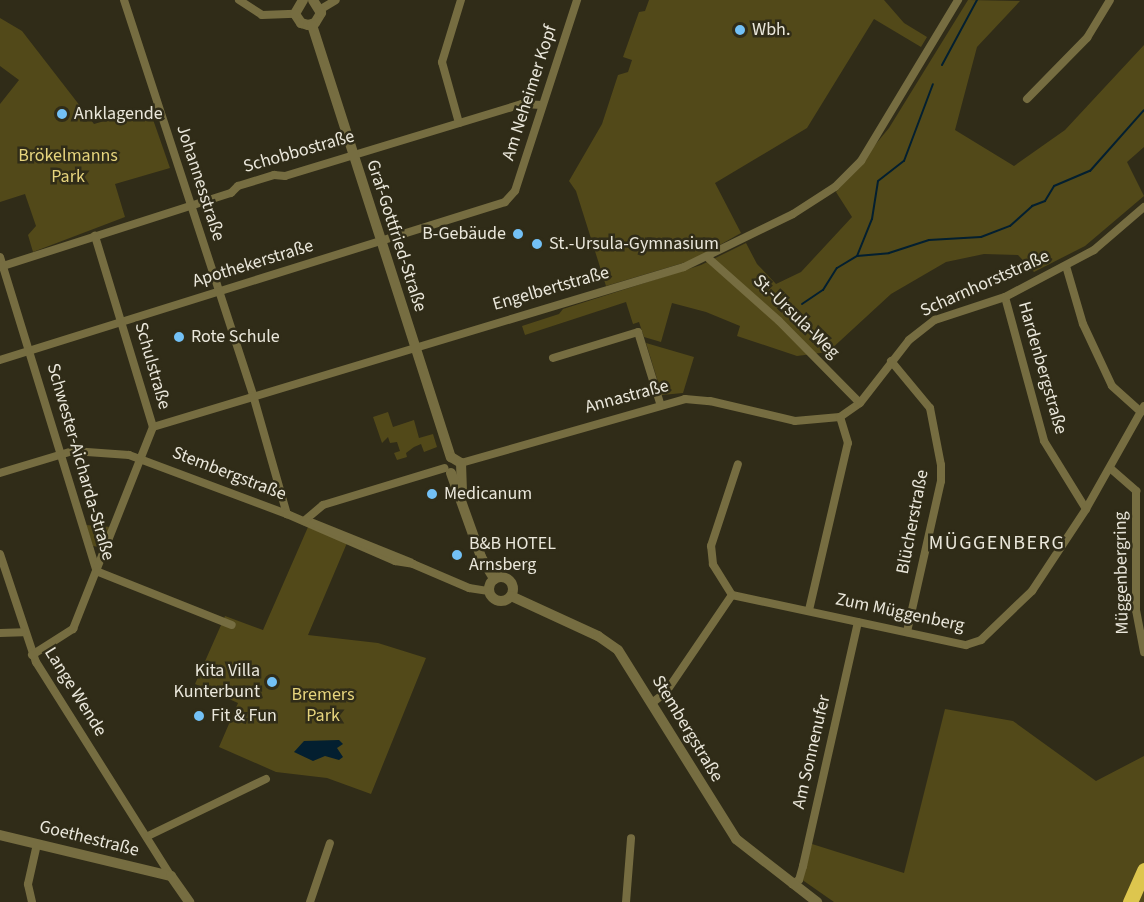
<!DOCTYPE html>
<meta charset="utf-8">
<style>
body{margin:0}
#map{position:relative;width:1144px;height:902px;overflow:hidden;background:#302c18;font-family:"Source Sans 3",sans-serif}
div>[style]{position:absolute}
.green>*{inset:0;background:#524919}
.water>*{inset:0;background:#031f30}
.stream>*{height:2px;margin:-1px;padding:0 1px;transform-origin:1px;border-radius:1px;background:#031f30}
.minor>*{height:8px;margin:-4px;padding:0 4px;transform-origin:4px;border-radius:4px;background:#766d41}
.tertiary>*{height:10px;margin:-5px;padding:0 5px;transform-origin:5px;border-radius:5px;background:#766d41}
.tertiary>.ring{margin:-5px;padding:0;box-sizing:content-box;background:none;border:10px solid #766d41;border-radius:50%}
.motorway>*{height:15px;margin:-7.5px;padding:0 7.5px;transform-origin:7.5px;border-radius:7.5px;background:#ddc64e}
.dots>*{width:16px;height:16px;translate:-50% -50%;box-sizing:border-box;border:3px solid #302c18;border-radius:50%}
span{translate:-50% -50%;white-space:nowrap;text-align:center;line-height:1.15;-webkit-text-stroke:5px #302c18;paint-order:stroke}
.poi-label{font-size:18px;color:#eae7db}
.left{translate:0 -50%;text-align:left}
.right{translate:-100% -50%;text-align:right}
.street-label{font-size:18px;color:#eae7db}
.park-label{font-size:18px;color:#e6d47d}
.neighbourhood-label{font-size:20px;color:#eae7db;letter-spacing:1.5px}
</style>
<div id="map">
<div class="green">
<div style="clip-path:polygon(649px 0,884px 0,904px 23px,927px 37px,921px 47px,874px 19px,807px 128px,715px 183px,741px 233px,693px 260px,606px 286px,576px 191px,569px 181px,602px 124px,618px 75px,628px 72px,632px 60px,623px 57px,639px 12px,645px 11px)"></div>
<div style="clip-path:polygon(968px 0,1020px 1px,977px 47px,955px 130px,1014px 166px,1065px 130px,1144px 45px,1144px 147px,1127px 162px,1144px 196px,1085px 246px,1034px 272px,1018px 255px,984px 254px,946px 262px,891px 294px,828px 352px,797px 356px,737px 336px,740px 326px,706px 312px,672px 303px,661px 342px,644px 337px,639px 322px,633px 324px,626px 302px,525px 335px,522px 326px,559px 314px,563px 309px,701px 265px,746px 243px,757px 264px,776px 284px,801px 272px,852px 217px,836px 192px,889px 128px)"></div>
<div style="clip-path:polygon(0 18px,22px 31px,94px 124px,149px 108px,170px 168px,115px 184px,125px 217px,33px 252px,28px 235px,36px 226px,25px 194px,0 202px,0 104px,19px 80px,0 66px)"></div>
<div style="clip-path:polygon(646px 343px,694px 357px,683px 393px,662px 395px)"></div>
<div style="clip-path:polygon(388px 412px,393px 427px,414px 420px,419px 438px,433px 434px,437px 447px,424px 452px,421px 444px,414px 447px,406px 453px,407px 457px,397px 460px,394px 453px,400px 451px,397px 442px,390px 443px,388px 437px,382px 443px,373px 417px)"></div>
<div style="clip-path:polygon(86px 525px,111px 527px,103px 548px,93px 546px)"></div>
<div style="clip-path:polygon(308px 527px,347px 543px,308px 635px,378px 643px,426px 658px,371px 794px,327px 778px,276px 772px,219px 747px,238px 703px,195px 684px,225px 616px,263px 630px)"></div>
<div style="clip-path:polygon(945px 709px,1013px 721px,1096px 781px,1144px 756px,1144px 902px,834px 902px,801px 879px,812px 844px,904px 873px)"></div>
</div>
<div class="water">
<div style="clip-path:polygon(339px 740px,343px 744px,337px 748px,343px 757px,339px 760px,325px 756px,313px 761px,294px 752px,304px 741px)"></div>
</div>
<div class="stream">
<div style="left:942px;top:65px;width:74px;rotate:-61.7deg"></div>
<div style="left:857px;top:256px;width:40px;rotate:-68deg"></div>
<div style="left:872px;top:219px;width:38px;rotate:-81deg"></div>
<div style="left:878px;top:181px;width:33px;rotate:-38deg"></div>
<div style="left:904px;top:161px;width:82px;rotate:-69.4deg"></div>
<div style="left:802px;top:304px;width:25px;rotate:-34deg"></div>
<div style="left:823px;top:290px;width:26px;rotate:-58deg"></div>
<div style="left:837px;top:268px;width:23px;rotate:-31deg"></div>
<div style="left:857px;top:256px;width:32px;rotate:-5deg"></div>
<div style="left:889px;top:253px;width:42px;rotate:-18deg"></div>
<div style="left:929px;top:240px;width:52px;rotate:-3.3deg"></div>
<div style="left:981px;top:237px;width:31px;rotate:-21deg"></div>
<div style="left:1010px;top:226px;width:30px;rotate:-42deg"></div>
<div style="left:1032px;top:206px;width:14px;rotate:-21deg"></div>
<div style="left:1045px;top:201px;width:17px;rotate:-59deg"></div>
<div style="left:1054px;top:186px;width:39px;rotate:-23deg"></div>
<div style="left:1090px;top:171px;width:81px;rotate:-48.5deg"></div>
</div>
<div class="minor">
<div style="left:124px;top:0;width:416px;rotate:71.9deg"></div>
<div style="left:253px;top:395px;width:124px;rotate:74.1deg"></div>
<div style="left:239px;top:0;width:27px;rotate:33deg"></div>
<div style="left:262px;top:15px;width:33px;rotate:-2deg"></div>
<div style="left:321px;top:9px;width:17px;rotate:-31deg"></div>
<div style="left:1027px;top:99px;width:86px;rotate:-45.5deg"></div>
<div style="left:1087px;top:38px;width:44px;rotate:-58.8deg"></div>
<div style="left:459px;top:123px;width:63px;rotate:-105.6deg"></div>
<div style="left:442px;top:62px;width:65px;rotate:-73deg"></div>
<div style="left:0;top:257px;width:327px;rotate:72.9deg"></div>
<div style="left:707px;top:257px;width:96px;rotate:41.6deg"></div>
<div style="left:779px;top:321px;width:115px;rotate:45.4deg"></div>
<div style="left:1066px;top:266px;width:60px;rotate:73.7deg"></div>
<div style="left:1083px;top:324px;width:68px;rotate:64.9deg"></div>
<div style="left:1112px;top:386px;width:39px;rotate:42deg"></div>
<div style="left:0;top:267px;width:243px;rotate:-17.8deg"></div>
<div style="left:231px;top:193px;width:10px;rotate:-45deg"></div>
<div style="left:238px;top:186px;width:38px;rotate:-17deg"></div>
<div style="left:274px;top:175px;width:11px;rotate:5deg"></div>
<div style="left:285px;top:176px;width:248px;rotate:-16.9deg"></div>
<div style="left:522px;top:104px;width:20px;rotate:3deg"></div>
<div style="left:1005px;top:297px;width:149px;rotate:74.8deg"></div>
<div style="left:1044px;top:441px;width:80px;rotate:58.3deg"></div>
<div style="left:553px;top:358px;width:89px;rotate:-17deg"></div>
<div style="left:638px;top:332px;width:74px;rotate:72.8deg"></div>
<div style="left:0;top:360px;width:529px;rotate:-17.37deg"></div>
<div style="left:505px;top:202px;width:15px;rotate:-48deg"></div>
<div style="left:515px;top:191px;width:201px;rotate:-72deg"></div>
<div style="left:891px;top:361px;width:61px;rotate:50.3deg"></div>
<div style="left:930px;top:408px;width:58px;rotate:79.1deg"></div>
<div style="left:941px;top:465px;width:16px;rotate:90deg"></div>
<div style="left:941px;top:481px;width:155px;rotate:102.7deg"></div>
<div style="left:153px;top:427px;width:555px;rotate:-16.77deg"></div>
<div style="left:684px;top:267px;width:121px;rotate:-25.9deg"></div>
<div style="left:793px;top:214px;width:50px;rotate:-32.7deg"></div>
<div style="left:835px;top:187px;width:37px;rotate:-45deg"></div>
<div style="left:861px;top:161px;width:188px;rotate:-58.9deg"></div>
<div style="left:461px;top:463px;width:233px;rotate:-15.9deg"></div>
<div style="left:685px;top:399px;width:25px;rotate:5deg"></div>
<div style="left:710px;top:401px;width:87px;rotate:13.2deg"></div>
<div style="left:795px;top:421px;width:45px;rotate:-5.1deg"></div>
<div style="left:840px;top:417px;width:24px;rotate:-35deg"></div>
<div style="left:860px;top:403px;width:80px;rotate:-52.1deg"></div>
<div style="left:909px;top:340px;width:33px;rotate:-38deg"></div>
<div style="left:935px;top:320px;width:74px;rotate:-18.2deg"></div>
<div style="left:1005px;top:297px;width:101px;rotate:-27.8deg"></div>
<div style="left:1094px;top:250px;width:66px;rotate:-40.7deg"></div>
<div style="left:1110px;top:468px;width:35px;rotate:41deg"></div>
<div style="left:1136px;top:491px;width:119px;rotate:90deg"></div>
<div style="left:1136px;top:610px;width:43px;rotate:79.2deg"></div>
<div style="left:0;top:473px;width:76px;rotate:-16.8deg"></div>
<div style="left:73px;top:451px;width:56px;rotate:4.1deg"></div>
<div style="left:129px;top:455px;width:169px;rotate:20.5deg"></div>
<div style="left:287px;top:514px;width:118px;rotate:23.5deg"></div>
<div style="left:395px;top:561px;width:18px;rotate:9deg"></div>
<div style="left:413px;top:564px;width:61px;rotate:23.2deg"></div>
<div style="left:469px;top:588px;width:20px;rotate:9deg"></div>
<div style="left:304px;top:521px;width:25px;rotate:-40deg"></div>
<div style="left:323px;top:505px;width:127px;rotate:-16.9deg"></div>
<div style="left:313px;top:523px;width:105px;rotate:21.9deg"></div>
<div style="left:0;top:554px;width:114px;rotate:71.6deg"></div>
<div style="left:36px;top:662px;width:253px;rotate:57.8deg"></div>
<div style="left:96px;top:571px;width:146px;rotate:21.7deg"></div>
<div style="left:732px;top:595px;width:36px;rotate:-122deg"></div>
<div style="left:713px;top:564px;width:18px;rotate:-96deg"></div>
<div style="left:711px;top:546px;width:86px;rotate:-71.8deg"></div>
<div style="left:809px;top:610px;width:171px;rotate:-76.9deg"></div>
<div style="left:848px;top:443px;width:27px;rotate:-107deg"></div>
<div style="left:0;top:633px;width:23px;rotate:-2deg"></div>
<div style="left:32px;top:655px;width:49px;rotate:-32.4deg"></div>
<div style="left:73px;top:629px;width:217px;rotate:-68.4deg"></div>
<div style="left:153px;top:427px;width:200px;rotate:-106.9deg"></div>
<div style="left:652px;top:703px;width:18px;rotate:-38deg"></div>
<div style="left:666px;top:692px;width:117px;rotate:-55.8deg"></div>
<div style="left:732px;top:595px;width:239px;rotate:12.1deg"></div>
<div style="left:966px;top:645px;width:16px;rotate:-18deg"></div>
<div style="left:981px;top:640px;width:71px;rotate:-43.9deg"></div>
<div style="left:1032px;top:591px;width:98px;rotate:-56.6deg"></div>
<div style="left:1086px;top:509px;width:118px;rotate:-60.6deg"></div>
<div style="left:148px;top:836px;width:131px;rotate:-25.8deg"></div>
<div style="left:792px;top:884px;width:8px;rotate:-30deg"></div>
<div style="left:799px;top:880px;width:15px;rotate:-74deg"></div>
<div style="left:803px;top:866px;width:250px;rotate:-77.3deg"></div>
<div style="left:32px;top:902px;width:18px;rotate:-103deg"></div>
<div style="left:28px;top:884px;width:41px;rotate:-77.3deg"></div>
<div style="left:310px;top:902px;width:62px;rotate:-71.3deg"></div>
<div style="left:626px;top:902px;width:64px;rotate:-85.5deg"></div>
</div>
<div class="tertiary">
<div style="left:303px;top:0;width:16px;rotate:120deg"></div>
<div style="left:295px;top:14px;width:11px;rotate:56deg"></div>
<div style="left:301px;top:23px;width:7px;rotate:16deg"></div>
<div style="left:308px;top:25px;width:7px;rotate:-16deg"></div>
<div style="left:315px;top:23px;width:12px;rotate:-59deg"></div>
<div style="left:321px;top:13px;width:15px;rotate:-122deg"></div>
<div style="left:312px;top:25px;width:454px;rotate:72.2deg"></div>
<div style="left:451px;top:457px;width:12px;rotate:31deg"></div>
<div style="left:461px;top:463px;width:33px;rotate:88deg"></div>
<div style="left:451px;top:473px;width:89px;rotate:70.3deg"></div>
<div style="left:481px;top:557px;width:26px;rotate:59deg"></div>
<div class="ring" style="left:489px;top:577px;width:14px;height:14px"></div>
<div style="left:511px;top:596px;width:96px;rotate:24.7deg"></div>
<div style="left:598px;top:636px;width:24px;rotate:35deg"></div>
<div style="left:618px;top:650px;width:223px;rotate:58deg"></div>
<div style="left:736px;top:839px;width:103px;rotate:37.9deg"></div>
<div style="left:0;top:835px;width:176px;rotate:13.5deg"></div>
<div style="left:171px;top:876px;width:32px;rotate:55deg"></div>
</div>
<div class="motorway">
<div style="left:1130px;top:902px;width:35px;rotate:-66deg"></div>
</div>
<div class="dots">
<div style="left:740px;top:30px;background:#73c1f6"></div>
<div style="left:62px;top:114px;background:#73c1f6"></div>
<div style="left:518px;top:234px;background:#73c1f6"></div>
<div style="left:537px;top:244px;background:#73c1f6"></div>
<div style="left:179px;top:337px;background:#73c1f6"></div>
<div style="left:432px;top:494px;background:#73c1f6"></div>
<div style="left:457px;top:555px;background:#73c1f6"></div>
<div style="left:272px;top:682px;background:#73c1f6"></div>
<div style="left:199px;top:716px;background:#73c1f6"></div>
</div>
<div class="poi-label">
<span class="left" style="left:752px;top:30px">Wbh.</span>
<span class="left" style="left:74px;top:114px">Anklagende</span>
<span class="right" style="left:506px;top:234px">B-Gebäude</span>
<span class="left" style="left:549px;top:244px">St.-Ursula-Gymnasium</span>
<span class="left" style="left:191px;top:337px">Rote Schule</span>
<span class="left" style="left:444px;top:494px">Medicanum</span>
<span class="left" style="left:469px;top:555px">B&amp;B HOTEL<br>Arnsberg</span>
<span class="right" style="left:260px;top:682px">Kita Villa<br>Kunterbunt</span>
<span class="left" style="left:211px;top:716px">Fit &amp; Fun</span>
</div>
<div class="street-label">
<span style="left:530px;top:93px;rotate:-72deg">Am Neheimer Kopf</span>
<span style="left:299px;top:152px;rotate:-16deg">Schobbostraße</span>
<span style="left:200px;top:183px;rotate:72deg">Johannesstraße</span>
<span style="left:396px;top:236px;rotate:72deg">Graf-Gottfried-Straße</span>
<span style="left:253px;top:264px;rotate:-17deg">Apothekerstraße</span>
<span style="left:985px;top:284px;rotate:-24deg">Scharnhorststraße</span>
<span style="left:551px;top:289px;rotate:-16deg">Engelbertstraße</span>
<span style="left:796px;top:317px;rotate:44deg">St.-Ursula-Weg</span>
<span style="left:152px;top:366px;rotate:74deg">Schulstraße</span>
<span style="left:1042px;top:368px;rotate:74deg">Hardenbergstraße</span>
<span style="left:627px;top:397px;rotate:-15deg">Annastraße</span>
<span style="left:80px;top:462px;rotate:74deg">Schwester-Aicharda-Straße</span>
<span style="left:229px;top:474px;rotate:21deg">Stembergstraße</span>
<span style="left:913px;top:522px;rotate:-79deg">Blücherstraße</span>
<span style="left:1122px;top:573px;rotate:-91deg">Müggenbergring</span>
<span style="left:900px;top:613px;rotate:12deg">Zum Müggenberg</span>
<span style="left:75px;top:692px;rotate:58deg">Lange Wende</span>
<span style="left:687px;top:729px;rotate:59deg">Stembergstraße</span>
<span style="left:812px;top:752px;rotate:-77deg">Am Sonnenufer</span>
<span style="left:89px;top:839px;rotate:14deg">Goethestraße</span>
</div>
<div class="park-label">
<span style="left:68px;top:167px">Brökelmanns<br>Park</span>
<span style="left:323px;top:706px">Bremers<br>Park</span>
</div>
<div class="neighbourhood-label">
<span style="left:997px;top:543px">MÜGGENBERG</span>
</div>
</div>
